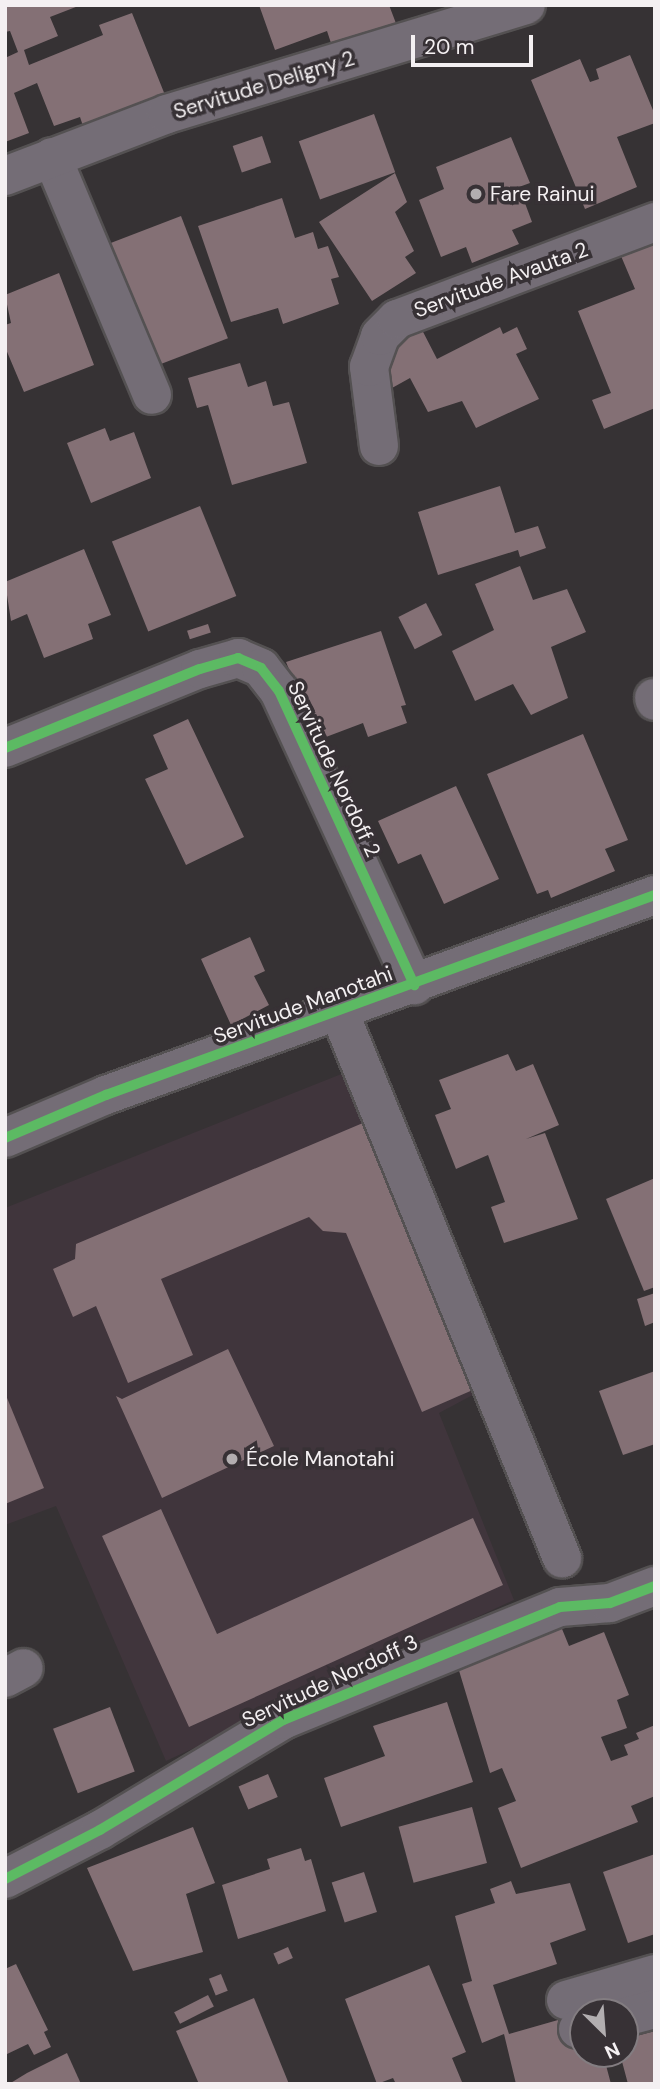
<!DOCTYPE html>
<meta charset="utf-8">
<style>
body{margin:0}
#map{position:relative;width:660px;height:2089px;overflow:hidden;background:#363234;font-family:"DM Sans",sans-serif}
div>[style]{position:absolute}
.built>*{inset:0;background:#40353c}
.building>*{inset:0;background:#847075;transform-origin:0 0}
.roads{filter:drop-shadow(2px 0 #545152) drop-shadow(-2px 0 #545152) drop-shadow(0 2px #545152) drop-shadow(0 -2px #545152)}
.minor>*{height:38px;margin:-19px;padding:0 19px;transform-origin:19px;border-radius:19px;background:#746d76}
.cycleway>*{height:10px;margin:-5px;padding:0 5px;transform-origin:5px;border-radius:5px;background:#5cba63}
.dots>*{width:19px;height:19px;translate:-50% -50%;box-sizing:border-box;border:4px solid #373135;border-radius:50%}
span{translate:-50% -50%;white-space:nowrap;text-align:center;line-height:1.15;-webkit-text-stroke:7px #373135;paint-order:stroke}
.street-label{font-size:21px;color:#f4f0f2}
.poi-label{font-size:21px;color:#f4f0f2}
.left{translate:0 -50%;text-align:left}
.frame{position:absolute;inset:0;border:7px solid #f4f0f2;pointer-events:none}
.north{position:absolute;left:569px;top:1998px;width:70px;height:70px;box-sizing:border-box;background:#373135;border:2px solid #837d81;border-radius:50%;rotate:155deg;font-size:19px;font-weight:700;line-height:28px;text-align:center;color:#f4f0f2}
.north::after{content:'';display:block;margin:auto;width:24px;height:32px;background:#b2aeb0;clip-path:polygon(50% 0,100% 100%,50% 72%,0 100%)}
.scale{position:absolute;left:411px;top:35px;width:122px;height:32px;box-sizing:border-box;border:4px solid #f4f0f2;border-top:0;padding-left:9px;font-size:21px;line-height:24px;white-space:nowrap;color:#f4f0f2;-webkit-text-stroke:5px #373135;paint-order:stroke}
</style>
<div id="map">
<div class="built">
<div style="clip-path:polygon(354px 1069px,484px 1389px,439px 1413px,514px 1600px,166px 1761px,56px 1506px,5px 1525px,5px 1208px)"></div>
</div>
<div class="building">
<div style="clip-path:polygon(5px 5px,81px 5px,50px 17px,58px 36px,24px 50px,29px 65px,103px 35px,99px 25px,132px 13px,165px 95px,83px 126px,80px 117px,54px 126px,37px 83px,14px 93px,29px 133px,5px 142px,5px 58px,18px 52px,10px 31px,5px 32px)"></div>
<div style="clip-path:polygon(259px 5px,389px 5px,397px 26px,333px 49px,327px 31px,275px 50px)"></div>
<div style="clip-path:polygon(630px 55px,655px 115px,655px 123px,617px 137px,637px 187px,585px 209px,531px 80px,580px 59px,590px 82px,599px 79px,596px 69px)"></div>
<div style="left:374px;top:114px;width:62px;height:80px;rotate:70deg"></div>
<div style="left:262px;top:136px;width:28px;height:31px;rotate:71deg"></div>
<div style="clip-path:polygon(511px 137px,530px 183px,519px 187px,532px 222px,512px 230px,519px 244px,472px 263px,466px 247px,441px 257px,419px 200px,444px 189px,436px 167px)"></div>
<div style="clip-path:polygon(395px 173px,407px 202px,395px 212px,414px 251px,405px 257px,416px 273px,372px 301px,319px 222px)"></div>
<div style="clip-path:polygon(282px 198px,295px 238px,313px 232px,318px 249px,328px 246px,339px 277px,331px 279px,339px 304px,283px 324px,278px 308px,231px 322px,198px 226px)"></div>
<div style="left:181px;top:216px;width:131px;height:76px;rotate:69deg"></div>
<div style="clip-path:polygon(655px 243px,655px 408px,604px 429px,592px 400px,611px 393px,578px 311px,635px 289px,621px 256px)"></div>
<div style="clip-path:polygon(59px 273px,94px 365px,24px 392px,5px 347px,5px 325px,11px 323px,5px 295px)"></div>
<div style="clip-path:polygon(420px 326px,437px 359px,500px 327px,503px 334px,517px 327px,527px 349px,516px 354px,539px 399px,476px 428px,462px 401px,428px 412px,410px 378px,392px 388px,384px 373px,398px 337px)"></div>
<div style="clip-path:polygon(240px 363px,248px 387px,266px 381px,273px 406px,289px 402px,307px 463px,232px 485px,208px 405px,197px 408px,188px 378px)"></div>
<div style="clip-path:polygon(105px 428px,110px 441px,134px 432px,151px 478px,91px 503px,67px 443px)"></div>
<div style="clip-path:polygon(500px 486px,515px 533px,538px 526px,546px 548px,520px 557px,518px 550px,438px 575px,418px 512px)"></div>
<div style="left:200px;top:506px;width:97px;height:95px;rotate:68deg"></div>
<div style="clip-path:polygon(84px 549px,111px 615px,88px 624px,93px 639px,44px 658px,27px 614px,11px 621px,5px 582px)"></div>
<div style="clip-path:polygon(520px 566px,533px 600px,567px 589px,586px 632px,551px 647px,568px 698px,531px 715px,513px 684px,475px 701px,452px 651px,494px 630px,475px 584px)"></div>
<div style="left:426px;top:603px;width:36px;height:31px;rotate:63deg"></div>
<div style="left:208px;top:624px;width:9px;height:22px;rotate:72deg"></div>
<div style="clip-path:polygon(381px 631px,406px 705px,401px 706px,407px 723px,368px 737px,363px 723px,318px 740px,286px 662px)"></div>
<div style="clip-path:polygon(188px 719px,244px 837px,186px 865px,145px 779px,168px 769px,153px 735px)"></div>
<div style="clip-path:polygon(583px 734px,628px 840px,605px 849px,615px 871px,551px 898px,548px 890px,537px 894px,487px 774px)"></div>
<div style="clip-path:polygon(456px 786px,499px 879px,444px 904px,421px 854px,398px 864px,378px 821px)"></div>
<div style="clip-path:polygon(250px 937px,265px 971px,254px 976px,269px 1005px,231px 1025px,201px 959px)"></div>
<div style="clip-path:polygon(508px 1054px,516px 1071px,533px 1064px,559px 1125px,526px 1139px,545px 1133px,578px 1219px,504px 1243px,491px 1207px,505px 1202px,488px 1155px,456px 1169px,435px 1115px,451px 1109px,439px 1080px)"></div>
<div style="clip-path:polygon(370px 1120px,482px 1386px,422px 1412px,346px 1233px,323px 1231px,309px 1217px,161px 1279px,193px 1355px,128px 1383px,96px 1306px,73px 1317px,53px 1269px,75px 1259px,76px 1244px)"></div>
<div style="clip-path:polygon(655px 1178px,655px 1287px,644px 1291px,606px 1199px)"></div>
<div style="clip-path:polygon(655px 1293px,655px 1322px,645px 1326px,637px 1299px)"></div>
<div style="clip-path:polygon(228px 1349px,274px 1446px,162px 1498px,116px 1396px,122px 1399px)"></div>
<div style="clip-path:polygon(655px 1371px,655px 1444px,623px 1455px,599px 1391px)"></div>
<div style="clip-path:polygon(5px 1393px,44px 1488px,5px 1504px)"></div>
<div style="clip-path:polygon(161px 1509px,217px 1634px,473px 1518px,503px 1585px,189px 1727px,102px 1536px)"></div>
<div style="clip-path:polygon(560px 1624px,569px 1646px,604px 1632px,629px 1695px,617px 1700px,627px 1728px,601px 1737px,611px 1761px,628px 1755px,624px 1745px,639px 1739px,636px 1733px,655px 1725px,655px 1796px,631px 1806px,638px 1822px,521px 1868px,498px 1808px,516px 1801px,502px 1768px,490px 1773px,457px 1664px)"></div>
<div style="clip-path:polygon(447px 1702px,473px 1782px,341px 1827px,324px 1778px,385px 1756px,373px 1726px)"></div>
<div style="left:110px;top:1707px;width:69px;height:61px;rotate:69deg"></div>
<div style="left:268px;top:1774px;width:25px;height:32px;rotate:67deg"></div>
<div style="left:472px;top:1807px;width:58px;height:76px;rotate:75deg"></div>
<div style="clip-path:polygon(193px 1827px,215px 1883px,186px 1894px,203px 1952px,133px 1971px,87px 1868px)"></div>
<div style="clip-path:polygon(301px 1848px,305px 1861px,311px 1859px,326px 1911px,238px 1939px,222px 1885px,270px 1869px,267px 1859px)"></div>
<div style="clip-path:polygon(655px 1854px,655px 1934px,628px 1943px,603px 1872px)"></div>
<div style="left:364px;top:1872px;width:42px;height:34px;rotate:72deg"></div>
<div style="clip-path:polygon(511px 1881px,516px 1894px,570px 1883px,586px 1930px,550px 1943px,557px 1964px,493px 1985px,509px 2034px,558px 2020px,564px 2043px,583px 2039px,583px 2054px,603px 2054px,611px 2084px,516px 2084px,504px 2034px,482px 2043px,462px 1984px,472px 1981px,455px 1916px,495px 1903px,490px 1889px)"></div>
<div style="left:288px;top:1947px;width:12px;height:16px;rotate:66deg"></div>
<div style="clip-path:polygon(16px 1964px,48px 2030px,44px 2032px,51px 2047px,34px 2055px,28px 2044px,5px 2055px,5px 1969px)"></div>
<div style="clip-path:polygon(429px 1965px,466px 2052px,452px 2058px,462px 2082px,396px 2084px,393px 2078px,377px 2084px,345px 1999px)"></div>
<div style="left:221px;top:1974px;width:18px;height:13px;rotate:68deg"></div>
<div style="left:208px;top:1995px;width:13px;height:38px;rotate:63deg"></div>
<div style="clip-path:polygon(254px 1998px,289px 2084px,199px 2084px,176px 2031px)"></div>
<div style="clip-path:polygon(655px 2031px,655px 2084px,628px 2084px,620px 2054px,625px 2054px,625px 2039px)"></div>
<div style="clip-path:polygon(67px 2053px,81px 2084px,9px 2084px,27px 2073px)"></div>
</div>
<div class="roads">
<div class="minor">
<div style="left:52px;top:157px;width:258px;rotate:67.2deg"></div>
<div style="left:5px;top:176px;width:173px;rotate:-20.9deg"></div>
<div style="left:167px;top:114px;width:375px;rotate:-16.9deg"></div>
<div style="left:379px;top:446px;width:80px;rotate:-97.2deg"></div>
<div style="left:369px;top:367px;width:33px;rotate:-70deg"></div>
<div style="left:380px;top:336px;width:24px;rotate:-45deg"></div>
<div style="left:397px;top:319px;width:276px;rotate:-20.6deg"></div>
<div style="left:654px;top:698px;width:3px;rotate:72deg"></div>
<div style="left:5px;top:748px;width:210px;rotate:-22.1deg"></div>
<div style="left:200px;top:669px;width:40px;rotate:-16deg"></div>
<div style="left:238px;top:658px;width:25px;rotate:23deg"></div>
<div style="left:261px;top:668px;width:29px;rotate:52deg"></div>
<div style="left:279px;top:691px;width:324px;rotate:65.3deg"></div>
<div style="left:340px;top:1014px;width:588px;rotate:67.8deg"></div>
<div style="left:5px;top:1138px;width:110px;rotate:-23.1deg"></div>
<div style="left:106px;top:1095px;width:584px;rotate:-20.02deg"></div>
<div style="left:5px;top:1678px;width:21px;rotate:-28deg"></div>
<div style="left:5px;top:1879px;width:107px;rotate:-27.3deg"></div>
<div style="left:100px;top:1830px;width:214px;rotate:-31deg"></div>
<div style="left:283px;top:1720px;width:299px;rotate:-22.2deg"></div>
<div style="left:560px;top:1607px;width:50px;rotate:-4.6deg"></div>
<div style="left:610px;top:1603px;width:48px;rotate:-20.7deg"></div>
<div style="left:566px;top:2000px;width:93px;rotate:-16.3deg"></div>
<div style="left:625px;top:2017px;width:31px;rotate:-15deg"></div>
<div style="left:578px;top:2029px;width:5px;rotate:-11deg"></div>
</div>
</div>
<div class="cycleway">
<div style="left:5px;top:748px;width:210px;rotate:-22.1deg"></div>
<div style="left:200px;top:669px;width:40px;rotate:-16deg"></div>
<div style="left:238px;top:658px;width:25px;rotate:23deg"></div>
<div style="left:261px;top:668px;width:29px;rotate:52deg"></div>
<div style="left:279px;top:691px;width:324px;rotate:65.3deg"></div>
<div style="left:5px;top:1138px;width:110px;rotate:-23.1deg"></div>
<div style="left:106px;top:1095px;width:584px;rotate:-20.02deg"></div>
<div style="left:5px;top:1879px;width:107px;rotate:-27.3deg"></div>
<div style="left:100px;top:1830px;width:214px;rotate:-31deg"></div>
<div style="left:283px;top:1720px;width:299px;rotate:-22.2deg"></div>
<div style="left:560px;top:1607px;width:50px;rotate:-4.6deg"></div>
<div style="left:610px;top:1603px;width:48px;rotate:-20.7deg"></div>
</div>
<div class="dots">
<div style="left:476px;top:194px;background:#b2aeb0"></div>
<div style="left:232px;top:1459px;background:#b2aeb0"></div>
</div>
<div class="street-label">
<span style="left:264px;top:85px;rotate:-17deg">Servitude Deligny 2</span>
<span style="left:501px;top:280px;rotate:-20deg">Servitude Avauta 2</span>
<span style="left:334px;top:769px;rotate:65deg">Servitude Nordoff 2</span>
<span style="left:303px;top:1005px;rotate:-20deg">Servitude Manotahi</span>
<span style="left:330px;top:1681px;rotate:-25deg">Servitude Nordoff 3</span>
</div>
<div class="poi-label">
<span class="left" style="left:490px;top:194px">Fare Rainui</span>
<span class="left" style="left:246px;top:1459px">École Manotahi</span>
</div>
<div class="frame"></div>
<div class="north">N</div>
<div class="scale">20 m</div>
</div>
